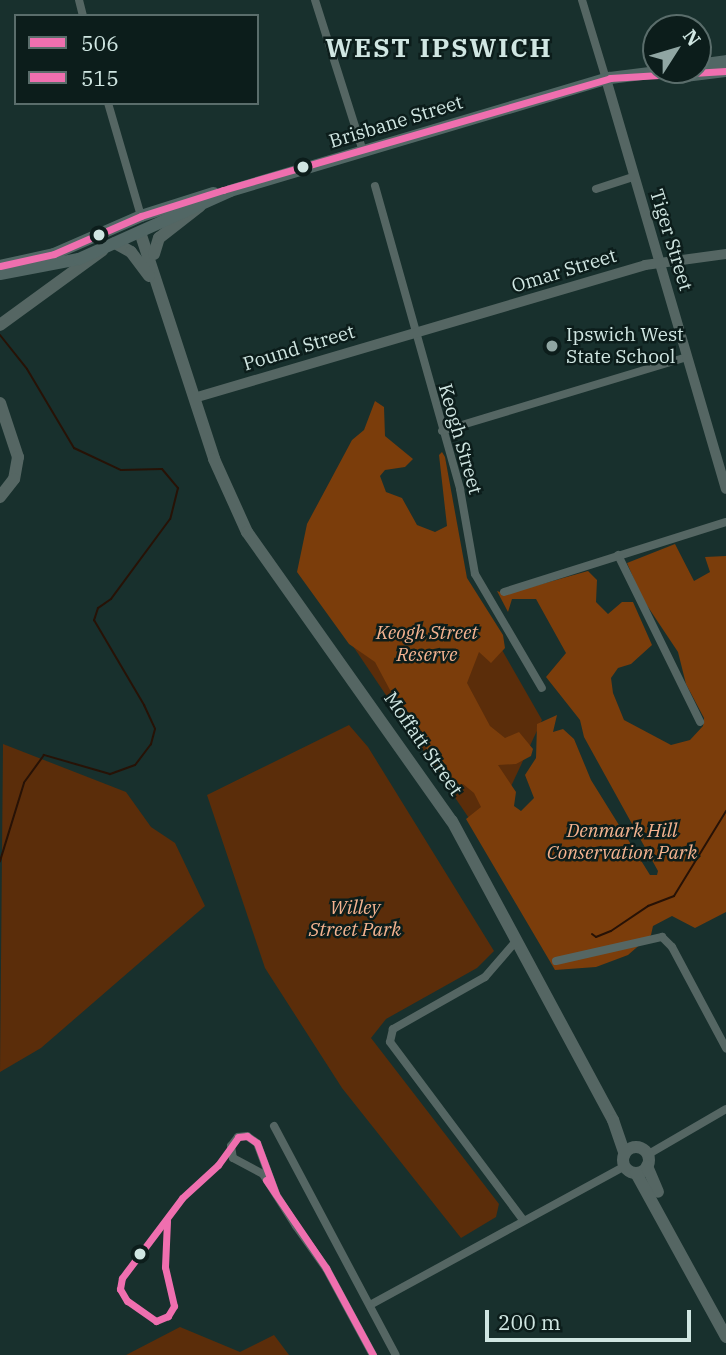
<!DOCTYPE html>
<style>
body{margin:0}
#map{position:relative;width:726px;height:1355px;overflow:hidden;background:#18302d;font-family:"IBM Plex Serif",serif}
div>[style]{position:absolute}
.green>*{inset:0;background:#5b2d0a}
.forest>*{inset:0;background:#7b3d0b}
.stream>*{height:2px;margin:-1px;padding:0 1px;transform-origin:1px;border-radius:1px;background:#271206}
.minor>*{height:8px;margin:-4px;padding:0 4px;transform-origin:4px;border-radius:4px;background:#556663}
.tertiary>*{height:10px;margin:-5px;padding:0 5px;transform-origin:5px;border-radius:5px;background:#556663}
.secondary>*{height:12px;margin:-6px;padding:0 6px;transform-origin:6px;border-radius:6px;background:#556663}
.secondary>.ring{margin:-6px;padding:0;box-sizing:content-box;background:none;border:12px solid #556663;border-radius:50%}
.primary>*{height:12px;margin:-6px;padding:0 6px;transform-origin:6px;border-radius:6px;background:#526765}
.bus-1>*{height:7px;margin:-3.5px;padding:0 3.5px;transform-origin:3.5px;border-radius:3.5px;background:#ef6faf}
.bus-2>*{height:7px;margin:-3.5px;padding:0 3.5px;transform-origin:3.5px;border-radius:3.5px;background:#ef6faf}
.dots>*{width:19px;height:19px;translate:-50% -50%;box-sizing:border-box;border:4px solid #0c1d1b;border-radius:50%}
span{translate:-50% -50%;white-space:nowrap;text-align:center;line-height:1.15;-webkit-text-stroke:5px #0c1d1b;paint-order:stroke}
.street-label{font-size:19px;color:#d0e6e2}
.poi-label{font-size:19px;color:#d0e6e2}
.left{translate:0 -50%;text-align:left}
.park-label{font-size:19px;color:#f4b390;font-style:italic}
.district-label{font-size:26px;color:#d0e6e2;font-weight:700;letter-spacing:2px}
.legend{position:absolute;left:14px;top:14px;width:245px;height:91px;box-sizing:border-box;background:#0c1d1b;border:2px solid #5a6d6b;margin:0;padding:9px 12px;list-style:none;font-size:21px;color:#d0e6e2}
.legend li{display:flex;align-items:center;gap:14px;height:35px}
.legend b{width:35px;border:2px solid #5a6d6b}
.north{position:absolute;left:642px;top:14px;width:70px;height:70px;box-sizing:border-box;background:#0c1d1b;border:2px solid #5a6d6b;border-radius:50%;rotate:53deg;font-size:19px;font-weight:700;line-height:28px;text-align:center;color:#d0e6e2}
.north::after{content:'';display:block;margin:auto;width:24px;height:32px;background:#90a6a3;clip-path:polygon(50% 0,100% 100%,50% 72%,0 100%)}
.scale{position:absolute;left:485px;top:1310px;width:206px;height:32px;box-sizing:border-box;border:4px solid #d0e6e2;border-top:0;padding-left:9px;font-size:21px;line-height:24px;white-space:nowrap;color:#d0e6e2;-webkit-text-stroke:5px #0c1d1b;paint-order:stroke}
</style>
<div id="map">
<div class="green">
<div style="clip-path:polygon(299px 566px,465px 585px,542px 720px,485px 842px)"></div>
<div style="clip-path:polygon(349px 725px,368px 747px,494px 951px,477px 968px,386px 1019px,371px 1038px,499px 1204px,496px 1217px,461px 1238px,342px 1088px,265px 968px,207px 795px)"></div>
<div style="clip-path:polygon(3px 744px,126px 792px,151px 827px,175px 843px,205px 906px,41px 1048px,0 1072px)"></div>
<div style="clip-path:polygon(180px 1327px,240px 1352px,274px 1335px,289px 1355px,126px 1355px)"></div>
</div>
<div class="forest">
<div style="clip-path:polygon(375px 401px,384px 407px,385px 436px,413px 459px,405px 467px,385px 470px,380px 476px,386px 492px,402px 498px,417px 525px,435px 532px,447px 526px,439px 455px,442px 452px,445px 457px,467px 578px,503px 635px,505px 648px,491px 663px,479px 652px,467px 683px,490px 726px,505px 738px,519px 732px,533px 749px,531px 756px,516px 764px,498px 765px,516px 792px,514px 806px,521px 811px,534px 798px,525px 775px,536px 758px,537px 724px,557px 715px,553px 732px,563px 729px,574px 739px,591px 780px,650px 875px,657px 875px,658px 871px,584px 737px,580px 720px,546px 677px,566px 653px,536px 599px,512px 599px,508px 612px,497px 591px,506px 594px,588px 571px,597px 580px,596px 602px,608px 614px,622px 602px,633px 602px,652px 645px,631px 664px,618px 668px,611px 678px,613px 693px,624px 720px,671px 745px,690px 740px,703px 726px,704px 718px,686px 684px,678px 652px,642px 598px,627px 563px,675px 544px,694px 581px,710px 572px,705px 557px,726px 556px,726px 912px,695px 928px,672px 916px,653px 926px,651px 935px,628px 955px,596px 967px,555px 970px,466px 819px,481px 807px,474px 793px,463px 784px,454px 788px,406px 720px,375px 662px,349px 644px,297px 572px,307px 524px,352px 440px,364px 430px)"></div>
</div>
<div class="stream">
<div style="left:0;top:335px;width:43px;rotate:51.5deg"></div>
<div style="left:27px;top:369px;width:92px;rotate:59.3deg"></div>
<div style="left:74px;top:448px;width:52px;rotate:25.1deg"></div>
<div style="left:121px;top:470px;width:41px;rotate:-1.4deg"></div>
<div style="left:162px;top:469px;width:25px;rotate:50deg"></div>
<div style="left:178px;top:488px;width:32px;rotate:104deg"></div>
<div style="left:170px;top:519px;width:99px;rotate:126.4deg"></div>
<div style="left:111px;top:599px;width:16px;rotate:145deg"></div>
<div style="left:98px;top:608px;width:13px;rotate:108deg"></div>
<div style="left:94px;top:620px;width:99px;rotate:59.5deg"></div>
<div style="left:144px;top:705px;width:26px;rotate:65deg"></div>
<div style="left:155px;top:729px;width:16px;rotate:105deg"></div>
<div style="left:151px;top:744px;width:26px;rotate:127deg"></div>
<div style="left:135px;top:765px;width:27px;rotate:160deg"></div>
<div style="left:110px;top:774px;width:69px;rotate:-163.9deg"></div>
<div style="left:44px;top:755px;width:34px;rotate:126deg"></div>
<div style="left:24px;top:783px;width:82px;rotate:107.1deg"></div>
<div style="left:592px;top:934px;width:5px;rotate:37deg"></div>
<div style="left:596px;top:937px;width:16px;rotate:-22deg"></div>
<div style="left:611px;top:931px;width:45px;rotate:-34deg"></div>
<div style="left:648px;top:906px;width:28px;rotate:-21deg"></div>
<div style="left:674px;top:896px;width:100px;rotate:-58.5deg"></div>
</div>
<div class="minor">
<div style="left:79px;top:0;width:16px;rotate:76deg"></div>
<div style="left:315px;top:0;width:158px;rotate:72.4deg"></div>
<div style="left:582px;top:0;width:83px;rotate:73.1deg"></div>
<div style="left:108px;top:103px;width:118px;rotate:73.7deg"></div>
<div style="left:375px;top:186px;width:315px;rotate:74.3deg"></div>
<div style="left:460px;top:489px;width:86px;rotate:80deg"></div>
<div style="left:475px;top:574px;width:132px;rotate:59.6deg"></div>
<div style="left:596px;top:189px;width:40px;rotate:-18deg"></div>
<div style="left:442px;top:431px;width:256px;rotate:-16.8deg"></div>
<div style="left:618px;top:555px;width:186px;rotate:63.8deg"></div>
<div style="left:504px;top:592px;width:233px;rotate:-17.5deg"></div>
<div style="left:517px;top:940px;width:49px;rotate:130.9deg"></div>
<div style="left:485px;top:977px;width:106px;rotate:150.5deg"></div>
<div style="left:393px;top:1029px;width:13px;rotate:103deg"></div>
<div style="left:390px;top:1042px;width:222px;rotate:53.2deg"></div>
<div style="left:556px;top:961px;width:109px;rotate:-12.8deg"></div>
<div style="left:662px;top:937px;width:14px;rotate:45deg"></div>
<div style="left:672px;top:947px;width:115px;rotate:61.9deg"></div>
<div style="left:274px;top:1126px;width:259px;rotate:62deg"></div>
<div style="left:647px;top:1155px;width:91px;rotate:-30.2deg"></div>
<div style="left:276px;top:1194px;width:54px;rotate:-110.4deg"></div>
<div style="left:257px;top:1143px;width:12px;rotate:-145deg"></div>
<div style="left:247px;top:1136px;width:9px;rotate:174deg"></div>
<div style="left:238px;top:1137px;width:11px;rotate:128deg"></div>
<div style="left:231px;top:1146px;width:12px;rotate:81deg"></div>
<div style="left:233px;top:1158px;width:34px;rotate:28deg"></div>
<div style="left:263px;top:1174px;width:62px;rotate:57.6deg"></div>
<div style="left:296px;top:1226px;width:52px;rotate:54.5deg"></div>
<div style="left:326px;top:1268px;width:99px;rotate:61.6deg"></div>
<div style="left:370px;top:1305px;width:290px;rotate:-28.6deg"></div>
</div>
<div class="tertiary">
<div style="left:606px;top:79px;width:427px;rotate:73.7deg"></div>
<div style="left:194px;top:398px;width:470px;rotate:-16.4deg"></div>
<div style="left:645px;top:265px;width:82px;rotate:-7.7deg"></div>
</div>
<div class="secondary">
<div style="left:140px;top:232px;width:239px;rotate:71.9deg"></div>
<div style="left:214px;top:459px;width:80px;rotate:65.7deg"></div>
<div style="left:247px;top:532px;width:354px;rotate:54.7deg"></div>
<div style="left:452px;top:821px;width:340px;rotate:61.7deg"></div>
<div style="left:613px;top:1120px;width:36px;rotate:71deg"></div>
<div style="left:115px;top:243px;width:18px;rotate:29deg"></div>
<div style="left:131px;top:252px;width:30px;rotate:53deg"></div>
<div style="left:154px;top:254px;width:17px;rotate:-73deg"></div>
<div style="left:159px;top:238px;width:52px;rotate:-38deg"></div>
<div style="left:0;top:325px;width:127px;rotate:-36.1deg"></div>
<div style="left:0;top:403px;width:57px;rotate:71.6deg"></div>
<div style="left:18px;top:457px;width:22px;rotate:100deg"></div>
<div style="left:14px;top:479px;width:23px;rotate:128deg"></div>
<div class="ring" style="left:623px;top:1147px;width:14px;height:14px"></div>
<div style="left:647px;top:1166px;width:28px;rotate:67deg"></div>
<div style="left:636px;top:1173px;width:187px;rotate:61.2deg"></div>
</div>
<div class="primary">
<div style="left:698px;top:65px;width:28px;rotate:-8deg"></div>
<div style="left:670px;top:71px;width:16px;rotate:18deg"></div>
<div style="left:685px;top:76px;width:41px;rotate:-7deg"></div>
<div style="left:0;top:266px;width:55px;rotate:-12.5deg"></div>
<div style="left:54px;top:254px;width:95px;rotate:-23.6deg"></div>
<div style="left:141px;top:216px;width:76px;rotate:-17.7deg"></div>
<div style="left:0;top:274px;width:80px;rotate:-10.8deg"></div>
<div style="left:79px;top:259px;width:166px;rotate:-24.2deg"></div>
<div style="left:230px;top:191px;width:396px;rotate:-16.6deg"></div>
<div style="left:610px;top:78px;width:64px;rotate:-7.2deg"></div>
</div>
<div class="bus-1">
<div style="left:0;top:266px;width:55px;rotate:-12.5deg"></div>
<div style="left:54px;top:254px;width:95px;rotate:-23.6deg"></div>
<div style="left:141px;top:216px;width:86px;rotate:-17.6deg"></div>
<div style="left:223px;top:190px;width:403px;rotate:-16.1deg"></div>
<div style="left:610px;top:78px;width:116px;rotate:-3.5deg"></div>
</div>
<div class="bus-2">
<div style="left:266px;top:1180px;width:107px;rotate:55.7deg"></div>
<div style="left:326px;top:1268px;width:99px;rotate:61.6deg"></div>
<div style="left:167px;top:1221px;width:46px;rotate:92.5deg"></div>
<div style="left:165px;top:1267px;width:40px;rotate:77deg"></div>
<div style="left:174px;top:1306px;width:12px;rotate:121deg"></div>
<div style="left:168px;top:1316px;width:13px;rotate:157deg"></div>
<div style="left:156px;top:1321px;width:35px;rotate:-145deg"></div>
<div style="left:127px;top:1301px;width:14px;rotate:-120deg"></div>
<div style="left:120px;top:1289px;width:11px;rotate:-80deg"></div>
<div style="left:122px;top:1278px;width:100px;rotate:-53.1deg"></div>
<div style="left:182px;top:1198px;width:49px;rotate:-42.5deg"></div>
<div style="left:218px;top:1165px;width:34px;rotate:-54deg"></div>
<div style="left:238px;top:1137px;width:9px;rotate:-6deg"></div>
<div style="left:247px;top:1136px;width:12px;rotate:35deg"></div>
<div style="left:257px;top:1143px;width:54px;rotate:69.6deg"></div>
</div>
<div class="dots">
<div style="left:303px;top:167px;background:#d0e6e2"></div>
<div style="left:99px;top:235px;background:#d0e6e2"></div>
<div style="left:552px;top:346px;background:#90a6a3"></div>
<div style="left:140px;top:1254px;background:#d0e6e2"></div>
</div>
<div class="street-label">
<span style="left:396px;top:122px;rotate:-17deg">Brisbane Street</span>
<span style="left:671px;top:240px;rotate:73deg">Tiger Street</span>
<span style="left:564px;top:271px;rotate:-17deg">Omar Street</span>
<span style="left:299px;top:348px;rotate:-17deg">Pound Street</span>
<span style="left:460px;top:439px;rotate:74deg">Keogh Street</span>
<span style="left:423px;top:744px;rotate:55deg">Moffatt Street</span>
</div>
<div class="poi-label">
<span class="left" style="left:566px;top:346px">Ipswich West<br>State School</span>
</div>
<div class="park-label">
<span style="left:427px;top:644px">Keogh Street<br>Reserve</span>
<span style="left:622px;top:842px">Denmark Hill<br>Conservation Park</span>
<span style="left:355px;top:919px">Willey<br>Street Park</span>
</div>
<div class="district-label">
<span style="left:439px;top:48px">WEST IPSWICH</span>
</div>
<ul class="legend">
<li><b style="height:9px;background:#ef6faf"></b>506</li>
<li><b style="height:9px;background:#ef6faf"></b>515</li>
</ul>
<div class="north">N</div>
<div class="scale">200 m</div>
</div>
